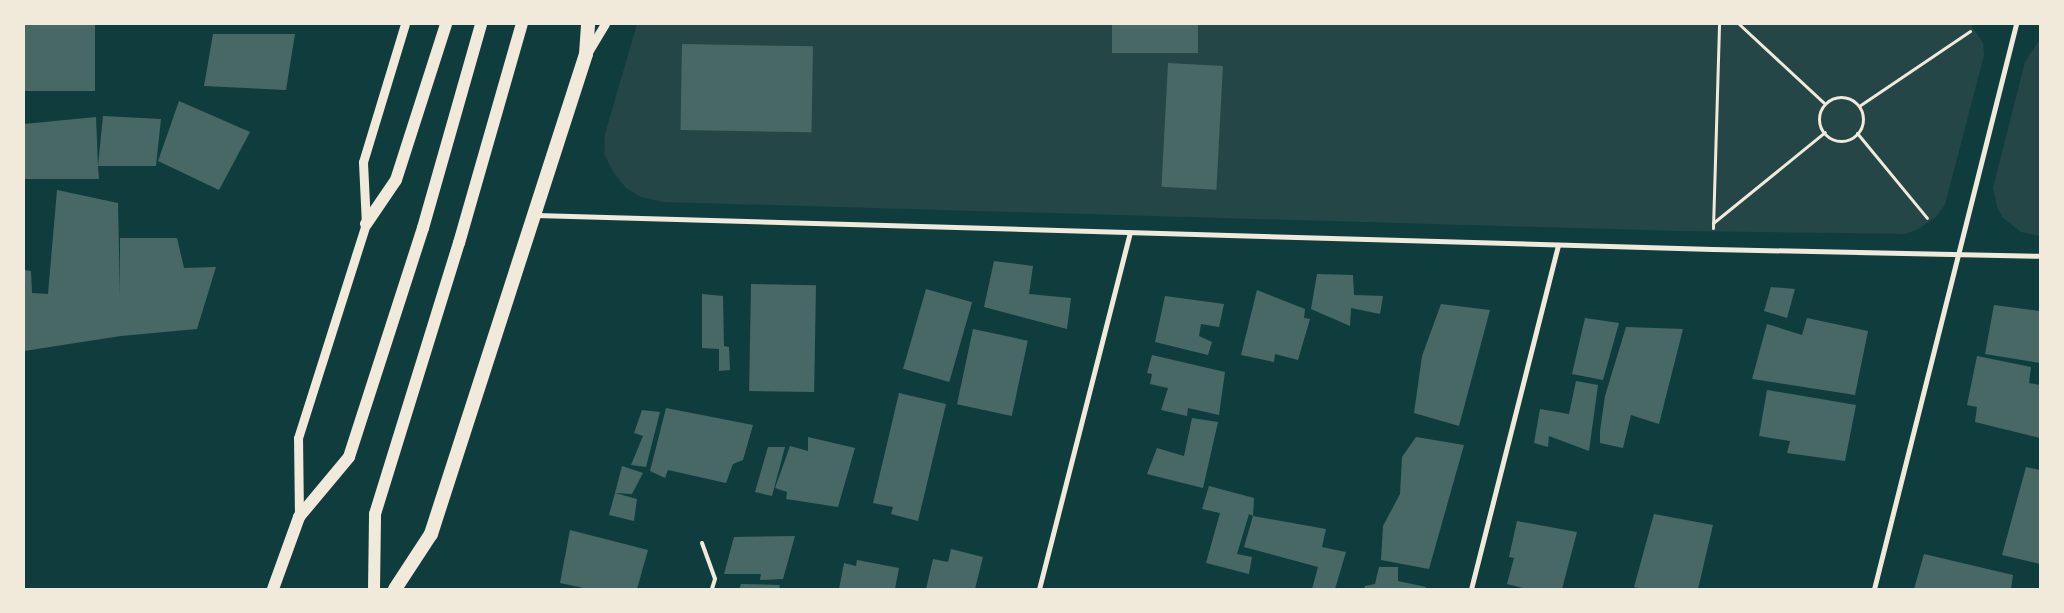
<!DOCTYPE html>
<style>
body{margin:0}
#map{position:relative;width:2064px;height:613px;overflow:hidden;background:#0f3d3e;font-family:Helvetica,sans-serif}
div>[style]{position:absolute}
.green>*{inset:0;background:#244646}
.building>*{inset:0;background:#486865;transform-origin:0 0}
.path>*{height:3px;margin:-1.5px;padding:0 1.5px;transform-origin:1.5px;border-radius:1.5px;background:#f1e9da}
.path>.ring{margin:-1.5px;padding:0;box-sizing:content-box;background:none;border:3px solid #f1e9da;border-radius:50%}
.service>*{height:4px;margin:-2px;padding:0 2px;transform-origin:2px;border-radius:2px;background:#f1e9da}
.minor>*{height:5px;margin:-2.5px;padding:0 2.5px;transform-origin:2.5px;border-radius:2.5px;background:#f1e9da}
.tertiary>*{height:9px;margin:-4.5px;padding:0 4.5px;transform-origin:4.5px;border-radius:4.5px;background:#f1e9da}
.primary>*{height:12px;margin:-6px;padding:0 6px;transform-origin:6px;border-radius:6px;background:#f1e9da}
.trunk>*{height:14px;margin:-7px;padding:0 7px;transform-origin:7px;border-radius:7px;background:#f1e9da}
span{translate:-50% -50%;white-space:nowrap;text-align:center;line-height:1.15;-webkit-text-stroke:5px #f1e9da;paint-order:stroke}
.frame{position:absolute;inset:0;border:25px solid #f1e9da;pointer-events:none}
</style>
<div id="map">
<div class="green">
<div style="clip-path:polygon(637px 24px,1970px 24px,1983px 43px,1984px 55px,1945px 205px,1935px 218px,1918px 229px,1906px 234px,1679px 231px,663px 202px,641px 197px,626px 188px,614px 173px,604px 154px,605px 134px)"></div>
<div style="clip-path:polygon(2040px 39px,2040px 236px,2021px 232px,2003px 218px,1997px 207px,1993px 188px,2025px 62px)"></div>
</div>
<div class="building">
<div style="left:24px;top:24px;width:71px;height:67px"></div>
<div style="left:1112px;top:24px;width:86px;height:29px"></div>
<div style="clip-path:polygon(213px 34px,295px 34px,286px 90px,204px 86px)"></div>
<div style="left:682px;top:44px;width:131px;height:86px;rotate:1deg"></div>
<div style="left:1168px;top:63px;width:55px;height:124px;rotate:3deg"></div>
<div style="clip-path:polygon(179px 101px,250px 132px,219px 190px,158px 161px)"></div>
<div style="clip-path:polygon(103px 116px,161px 119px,156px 166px,98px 166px,99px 179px,24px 179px,24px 124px,96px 117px,98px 166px)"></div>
<div style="clip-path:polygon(57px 190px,118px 203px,120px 296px,120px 238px,177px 238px,184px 268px,216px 267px,197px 329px,121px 336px,24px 351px,24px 270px,31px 271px,32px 293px,48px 294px)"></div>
<div style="clip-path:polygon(994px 261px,1033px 266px,1029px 294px,1071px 298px,1067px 329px,984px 307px)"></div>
<div style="clip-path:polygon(1317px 274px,1353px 275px,1354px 295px,1383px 296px,1380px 314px,1351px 308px,1350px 326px,1311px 309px)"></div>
<div style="left:751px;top:284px;width:65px;height:107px;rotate:1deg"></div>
<div style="clip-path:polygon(1771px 287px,1795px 289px,1787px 318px,1764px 311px)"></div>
<div style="left:926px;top:289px;width:48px;height:83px;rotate:16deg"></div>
<div style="clip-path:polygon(1257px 290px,1305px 309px,1304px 318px,1310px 319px,1298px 360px,1275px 354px,1274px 362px,1241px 355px)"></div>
<div style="clip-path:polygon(702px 294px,723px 296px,724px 346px,729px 347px,730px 370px,719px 371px,719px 349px,702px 348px)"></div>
<div style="clip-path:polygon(1165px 296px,1224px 304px,1219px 327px,1201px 324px,1199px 336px,1212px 342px,1208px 355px,1155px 342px)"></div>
<div style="clip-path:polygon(1441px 304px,1490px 310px,1459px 426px,1414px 413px,1422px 356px)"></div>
<div style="clip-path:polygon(1994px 305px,2040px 311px,2040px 363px,1985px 354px)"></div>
<div style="clip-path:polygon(1585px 318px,1619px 323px,1603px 380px,1572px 374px)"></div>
<div style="clip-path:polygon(1807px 318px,1868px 331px,1855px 395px,1752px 379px,1767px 324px,1802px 335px)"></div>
<div style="clip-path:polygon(1626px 327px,1683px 329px,1659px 424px,1631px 415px,1623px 448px,1600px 443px,1600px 431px,1605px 396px)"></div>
<div style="left:973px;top:329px;width:56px;height:77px;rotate:12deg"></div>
<div style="clip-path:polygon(1152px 355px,1225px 372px,1219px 415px,1188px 408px,1187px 416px,1161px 410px,1168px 388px,1150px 384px,1152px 374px,1147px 373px)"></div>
<div style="clip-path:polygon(1977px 356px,2031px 367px,2029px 383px,2040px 385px,2040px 438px,1975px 422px,1977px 407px,1967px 405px)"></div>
<div style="clip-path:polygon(1576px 381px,1598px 385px,1589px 451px,1549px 436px,1548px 447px,1534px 443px,1540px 409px,1569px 414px)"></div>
<div style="clip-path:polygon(1767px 390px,1856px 405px,1845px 461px,1787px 453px,1790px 441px,1759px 436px)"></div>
<div style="clip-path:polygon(899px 393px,946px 404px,918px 521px,891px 514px,893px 507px,873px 503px)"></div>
<div style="clip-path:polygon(666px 408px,753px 425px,743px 460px,733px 464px,726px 483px,668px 470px,665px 478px,650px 471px)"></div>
<div style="clip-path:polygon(642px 410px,660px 412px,646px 467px,631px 465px,643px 436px,634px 433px)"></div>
<div style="clip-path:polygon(1192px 418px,1218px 422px,1203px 488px,1147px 474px,1157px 448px,1184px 456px)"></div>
<div style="clip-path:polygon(808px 437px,855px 448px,838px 507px,786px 499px,787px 492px,775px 488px,790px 446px,808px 451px)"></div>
<div style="clip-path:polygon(1416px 437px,1464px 445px,1429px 569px,1381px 560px,1383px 526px,1400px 494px,1402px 457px)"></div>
<div style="clip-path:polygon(768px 447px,785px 447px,772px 496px,755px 492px)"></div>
<div style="clip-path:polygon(622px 466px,643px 473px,632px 494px,615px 493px)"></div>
<div style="clip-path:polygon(2026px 467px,2040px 470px,2040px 564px,2002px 555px)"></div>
<div style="clip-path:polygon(1209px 486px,1254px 498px,1253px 516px,1249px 514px,1237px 554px,1252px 557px,1249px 574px,1206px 563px,1220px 513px,1202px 509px)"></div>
<div style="clip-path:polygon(615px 493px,637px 499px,634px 521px,609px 515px)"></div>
<div style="clip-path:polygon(1654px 514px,1713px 525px,1698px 589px,1643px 589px,1634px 587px)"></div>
<div style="clip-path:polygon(1253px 516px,1326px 529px,1322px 547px,1346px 552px,1335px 589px,1312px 589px,1318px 567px,1244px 547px)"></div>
<div style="clip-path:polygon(1517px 521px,1577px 532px,1562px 589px,1527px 589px,1507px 584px,1514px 558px,1509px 557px)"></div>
<div style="clip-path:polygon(570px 530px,648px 550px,637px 589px,588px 589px,560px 583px)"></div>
<div style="clip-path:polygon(795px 536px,783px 579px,760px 580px,761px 574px,724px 574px,734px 537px)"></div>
<div style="clip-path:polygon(951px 549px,983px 557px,975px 589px,926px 589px,933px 559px,948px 562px)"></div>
<div style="clip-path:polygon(1924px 554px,2013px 575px,2011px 589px,1914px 589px)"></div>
<div style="clip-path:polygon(857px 560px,899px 568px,895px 589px,839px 589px,844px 563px,856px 566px)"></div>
<div style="clip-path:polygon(1379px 567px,1398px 567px,1398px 581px,1426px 587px,1425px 589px,1364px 589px,1365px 586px,1375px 584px)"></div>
<div style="clip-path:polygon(741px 584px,780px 585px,779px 589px,739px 589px)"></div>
</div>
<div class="path">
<div style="left:1739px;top:24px;width:117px;rotate:42.9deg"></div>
<div class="ring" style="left:1819px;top:97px;width:41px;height:41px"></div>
<div style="left:1859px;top:106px;width:134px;rotate:-34deg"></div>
<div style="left:1857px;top:133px;width:110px;rotate:50.5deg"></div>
<div style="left:1713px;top:223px;width:144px;rotate:-39.1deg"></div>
<div style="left:1713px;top:228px;width:204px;rotate:-88.3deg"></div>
</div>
<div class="service">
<div style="left:702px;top:543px;width:38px;rotate:70deg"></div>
<div style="left:715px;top:579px;width:10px;rotate:107deg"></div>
</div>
<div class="minor">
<div style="left:536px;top:215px;width:1177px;rotate:1.65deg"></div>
<div style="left:1713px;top:249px;width:327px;rotate:1.2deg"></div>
<div style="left:1039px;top:589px;width:367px;rotate:-75.7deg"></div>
<div style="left:1471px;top:589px;width:355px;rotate:-75.8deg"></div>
<div style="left:1874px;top:589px;width:583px;rotate:-75.89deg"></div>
</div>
<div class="tertiary">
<div style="left:588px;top:52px;width:33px;rotate:-59deg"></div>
<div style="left:299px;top:517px;width:79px;rotate:-90.7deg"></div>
<div style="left:298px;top:438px;width:225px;rotate:-72.4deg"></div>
<div style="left:366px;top:224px;width:62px;rotate:-92.8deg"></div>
<div style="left:363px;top:162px;width:144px;rotate:-73.1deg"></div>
</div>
<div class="primary">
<div style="left:366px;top:224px;width:53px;rotate:-55.7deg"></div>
<div style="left:396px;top:180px;width:164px;rotate:-72.2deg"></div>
<div style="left:273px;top:589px;width:77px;rotate:-70.1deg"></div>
<div style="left:299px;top:517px;width:78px;rotate:-50.2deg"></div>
<div style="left:349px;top:457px;width:241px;rotate:-72.1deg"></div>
<div style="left:423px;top:228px;width:212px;rotate:-74.1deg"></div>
<div style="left:374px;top:589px;width:75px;rotate:-89.2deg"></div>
<div style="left:375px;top:514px;width:284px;rotate:-72.8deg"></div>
<div style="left:459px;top:243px;width:228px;rotate:-74deg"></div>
</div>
<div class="trunk">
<div style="left:395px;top:589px;width:66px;rotate:-56.8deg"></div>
<div style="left:431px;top:534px;width:504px;rotate:-72.1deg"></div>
<div style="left:586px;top:54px;width:30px;rotate:-86deg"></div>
</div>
<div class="frame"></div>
</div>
